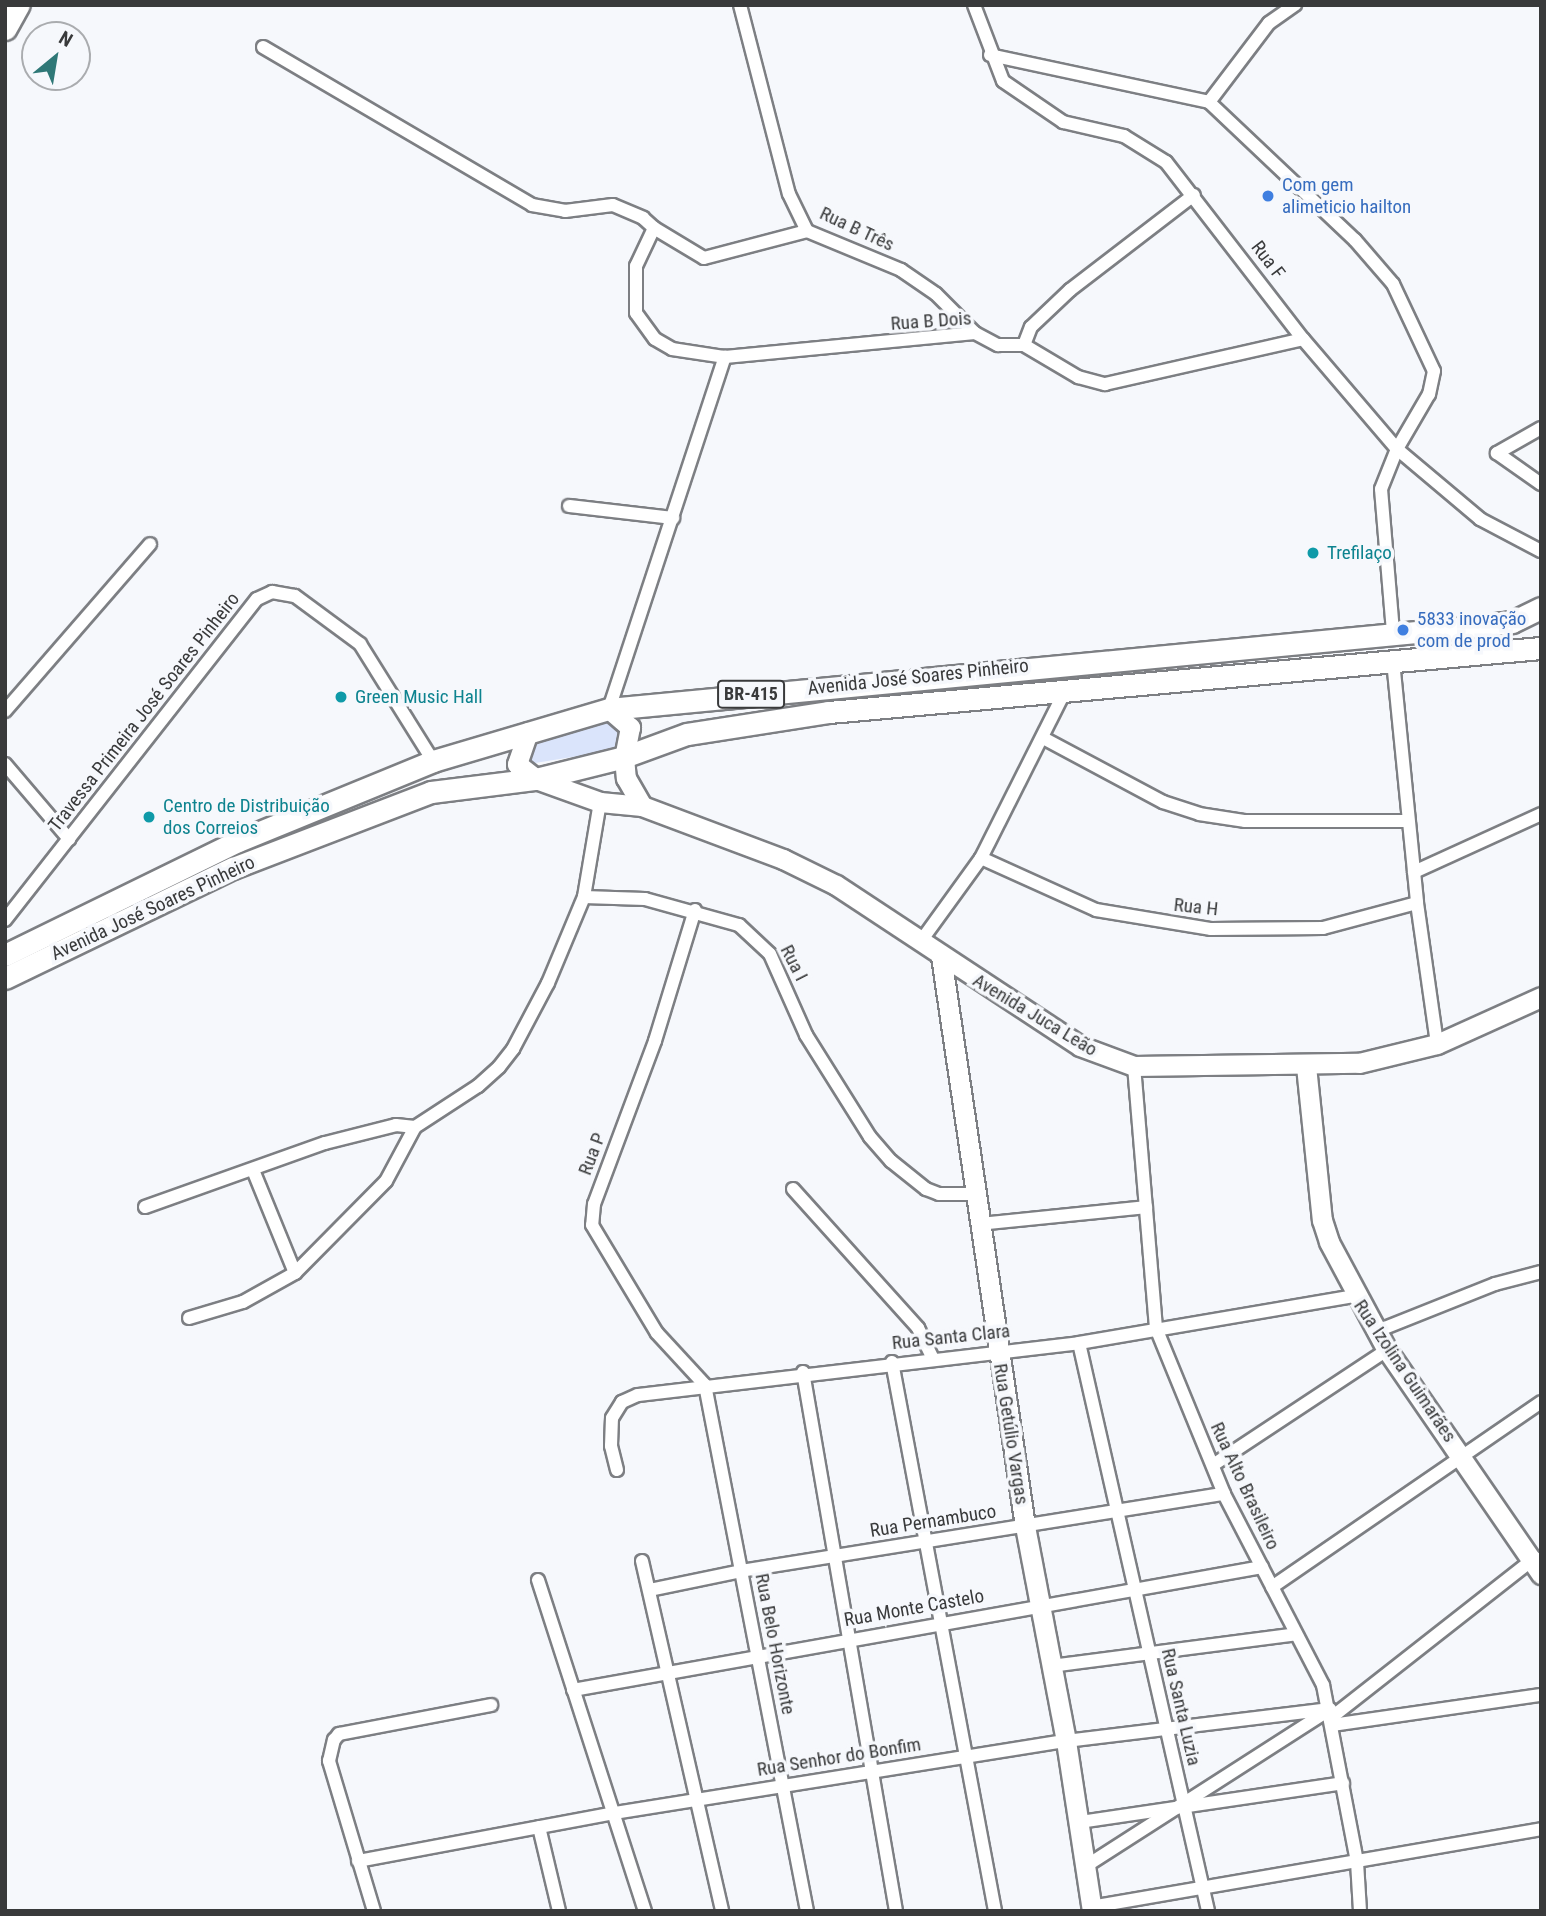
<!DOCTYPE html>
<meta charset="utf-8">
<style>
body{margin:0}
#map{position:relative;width:1546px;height:1916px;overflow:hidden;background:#f6f8fc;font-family:"Roboto Condensed",sans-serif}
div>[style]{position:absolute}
.green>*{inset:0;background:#dae4fb}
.roads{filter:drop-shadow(2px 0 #7d7f83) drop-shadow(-2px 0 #7d7f83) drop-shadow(0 2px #7d7f83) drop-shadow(0 -2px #7d7f83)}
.street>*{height:12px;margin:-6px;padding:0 6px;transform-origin:6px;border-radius:6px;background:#fff}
.secondary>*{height:19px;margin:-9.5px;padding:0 9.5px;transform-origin:9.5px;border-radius:9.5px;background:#fff}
.primary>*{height:21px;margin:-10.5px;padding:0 10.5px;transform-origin:10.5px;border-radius:10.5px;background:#fff}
.highway>*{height:24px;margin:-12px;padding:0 12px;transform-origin:12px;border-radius:12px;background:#fff}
.dots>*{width:19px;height:19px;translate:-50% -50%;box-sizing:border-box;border:4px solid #f6f8fc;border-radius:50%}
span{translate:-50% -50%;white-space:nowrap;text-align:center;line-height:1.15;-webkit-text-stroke:7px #f6f8fc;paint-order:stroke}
.shield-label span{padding:2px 5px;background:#f6f8fc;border:2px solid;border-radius:5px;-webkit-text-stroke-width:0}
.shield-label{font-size:18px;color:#393a3b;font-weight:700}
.shop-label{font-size:19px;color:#366cbe}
.left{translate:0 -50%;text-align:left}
.street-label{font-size:19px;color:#393a3b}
.culture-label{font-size:19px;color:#0d838f}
.frame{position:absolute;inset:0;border:7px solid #393a3b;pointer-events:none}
.north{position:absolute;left:21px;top:21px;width:70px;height:70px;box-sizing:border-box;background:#f6f8fc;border:2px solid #aaacaf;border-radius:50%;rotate:30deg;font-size:19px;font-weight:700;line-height:28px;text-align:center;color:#393a3b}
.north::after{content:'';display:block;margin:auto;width:24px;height:32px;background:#2f7877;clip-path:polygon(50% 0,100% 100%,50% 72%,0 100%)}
</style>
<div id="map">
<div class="green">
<div style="clip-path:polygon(602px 720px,617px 730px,619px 741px,615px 750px,529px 764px,526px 760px,530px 742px)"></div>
</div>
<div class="roads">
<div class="street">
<div style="left:740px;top:5px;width:195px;rotate:75.5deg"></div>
<div style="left:789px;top:194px;width:41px;rotate:64.1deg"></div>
<div style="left:807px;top:231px;width:102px;rotate:22.5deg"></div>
<div style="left:901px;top:270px;width:42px;rotate:34.4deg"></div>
<div style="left:936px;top:294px;width:55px;rotate:45deg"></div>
<div style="left:974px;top:5px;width:81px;rotate:69.1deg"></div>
<div style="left:1003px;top:81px;width:73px;rotate:34.3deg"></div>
<div style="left:1063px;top:122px;width:63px;rotate:12.9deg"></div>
<div style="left:1124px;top:136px;width:49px;rotate:31.8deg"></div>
<div style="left:1166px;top:162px;width:224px;rotate:52.3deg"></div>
<div style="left:1303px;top:339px;width:145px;rotate:49.5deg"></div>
<div style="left:1397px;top:449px;width:109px;rotate:40.1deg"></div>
<div style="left:1480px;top:519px;width:69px;rotate:27.7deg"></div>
<div style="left:263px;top:47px;width:312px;rotate:30.4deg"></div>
<div style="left:532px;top:205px;width:34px;rotate:10deg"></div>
<div style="left:565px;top:211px;width:48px;rotate:-7.1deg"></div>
<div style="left:613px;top:205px;width:33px;rotate:23deg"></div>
<div style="left:643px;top:218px;width:15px;rotate:42deg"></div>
<div style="left:654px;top:228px;width:42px;rotate:115.3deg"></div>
<div style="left:636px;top:266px;width:47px;rotate:90deg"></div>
<div style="left:636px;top:313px;width:32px;rotate:54deg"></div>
<div style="left:655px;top:339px;width:20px;rotate:30deg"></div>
<div style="left:672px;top:349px;width:54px;rotate:8.6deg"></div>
<div style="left:725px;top:357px;width:251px;rotate:-5.5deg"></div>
<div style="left:975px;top:333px;width:26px;rotate:28deg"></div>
<div style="left:998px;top:345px;width:26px"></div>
<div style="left:1024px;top:345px;width:63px;rotate:30.7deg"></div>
<div style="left:1078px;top:377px;width:28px;rotate:15deg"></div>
<div style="left:1105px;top:384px;width:203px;rotate:-12.8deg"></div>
<div style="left:990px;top:55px;width:224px;rotate:12.1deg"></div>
<div style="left:1209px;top:102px;width:201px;rotate:43.4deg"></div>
<div style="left:1355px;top:240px;width:58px;rotate:49.2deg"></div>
<div style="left:1393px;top:284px;width:96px;rotate:64.8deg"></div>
<div style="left:1434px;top:371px;width:24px;rotate:102deg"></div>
<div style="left:1429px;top:394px;width:64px;rotate:120.2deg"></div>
<div style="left:1397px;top:449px;width:43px;rotate:111.8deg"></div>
<div style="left:1381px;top:489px;width:144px;rotate:85.2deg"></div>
<div style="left:1209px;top:102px;width:99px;rotate:-52.8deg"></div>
<div style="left:1269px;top:23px;width:32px;rotate:-35deg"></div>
<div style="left:654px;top:228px;width:58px;rotate:31deg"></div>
<div style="left:704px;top:258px;width:106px;rotate:-14.7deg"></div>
<div style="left:1024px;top:345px;width:19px;rotate:-69deg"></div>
<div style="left:1031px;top:327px;width:54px;rotate:-43.5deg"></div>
<div style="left:1070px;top:290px;width:156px;rotate:-37.5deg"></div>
<div style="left:1541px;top:428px;width:51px;rotate:150.4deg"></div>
<div style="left:1497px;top:453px;width:54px;rotate:35.2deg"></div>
<div style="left:569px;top:506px;width:105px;rotate:6.6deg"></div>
<div style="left:1393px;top:661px;width:243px;rotate:84.3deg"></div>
<div style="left:1417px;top:903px;width:142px;rotate:81.9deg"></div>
<div style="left:609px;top:709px;width:371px;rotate:-71.8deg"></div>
<div style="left:5px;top:711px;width:221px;rotate:-49deg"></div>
<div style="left:1045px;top:739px;width:134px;rotate:28.1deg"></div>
<div style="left:1163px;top:802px;width:38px;rotate:18deg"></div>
<div style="left:1199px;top:814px;width:47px;rotate:8.7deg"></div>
<div style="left:1245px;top:821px;width:163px"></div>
<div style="left:5px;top:764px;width:99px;rotate:49.5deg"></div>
<div style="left:600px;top:802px;width:96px;rotate:99.6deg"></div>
<div style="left:584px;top:897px;width:61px;rotate:1.9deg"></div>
<div style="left:645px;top:899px;width:98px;rotate:15.5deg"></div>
<div style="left:739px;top:925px;width:42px;rotate:43.1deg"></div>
<div style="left:770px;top:954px;width:89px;rotate:66deg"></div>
<div style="left:806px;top:1035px;width:120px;rotate:57.9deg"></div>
<div style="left:870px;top:1137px;width:32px;rotate:49deg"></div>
<div style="left:891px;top:1161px;width:45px;rotate:38.7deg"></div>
<div style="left:926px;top:1189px;width:14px;rotate:21deg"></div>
<div style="left:939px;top:1194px;width:36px"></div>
<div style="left:981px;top:858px;width:126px;rotate:24.3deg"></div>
<div style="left:1096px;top:910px;width:117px;rotate:9.4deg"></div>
<div style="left:1211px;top:929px;width:112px;rotate:-0.5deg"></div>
<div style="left:1323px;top:928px;width:97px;rotate:-14.9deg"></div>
<div style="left:1414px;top:872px;width:140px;rotate:-24.5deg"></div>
<div style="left:695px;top:910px;width:137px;rotate:107deg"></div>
<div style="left:655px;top:1041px;width:174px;rotate:110.5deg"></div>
<div style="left:594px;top:1204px;width:21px;rotate:95deg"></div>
<div style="left:592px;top:1225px;width:126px;rotate:59deg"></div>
<div style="left:657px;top:1333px;width:71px;rotate:47.3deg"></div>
<div style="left:705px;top:1385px;width:536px;rotate:79.03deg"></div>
<div style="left:5px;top:920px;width:408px;rotate:-51.9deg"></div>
<div style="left:257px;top:599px;width:17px;rotate:-25deg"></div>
<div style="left:272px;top:592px;width:23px;rotate:10deg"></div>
<div style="left:295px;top:596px;width:81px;rotate:36.4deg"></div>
<div style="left:360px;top:644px;width:138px;rotate:58deg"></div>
<div style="left:921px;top:941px;width:102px;rotate:-54.1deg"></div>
<div style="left:981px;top:858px;width:187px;rotate:-63.3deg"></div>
<div style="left:1134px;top:1066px;width:263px;rotate:85.2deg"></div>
<div style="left:1156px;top:1328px;width:179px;rotate:67.7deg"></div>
<div style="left:1224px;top:1494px;width:215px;rotate:62.6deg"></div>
<div style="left:1323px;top:1685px;width:180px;rotate:79.1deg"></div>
<div style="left:1357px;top:1862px;width:49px;rotate:86.5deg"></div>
<div style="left:253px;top:1170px;width:111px;rotate:67.8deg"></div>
<div style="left:793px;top:1189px;width:187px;rotate:48deg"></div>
<div style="left:918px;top:1328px;width:32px;rotate:64deg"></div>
<div style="left:145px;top:1207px;width:191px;rotate:-19.6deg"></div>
<div style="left:325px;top:1143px;width:73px;rotate:-14.2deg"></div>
<div style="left:396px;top:1125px;width:19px;rotate:6deg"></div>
<div style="left:979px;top:1224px;width:168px;rotate:-5.8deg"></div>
<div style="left:189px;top:1318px;width:56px;rotate:-16.5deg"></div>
<div style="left:243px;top:1302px;width:60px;rotate:-29.1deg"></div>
<div style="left:295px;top:1273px;width:129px;rotate:-45.3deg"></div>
<div style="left:386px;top:1181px;width:61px;rotate:-61.8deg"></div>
<div style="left:415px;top:1127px;width:75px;rotate:-33.1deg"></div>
<div style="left:478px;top:1086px;width:28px;rotate:-42deg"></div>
<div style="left:499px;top:1067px;width:23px;rotate:-52deg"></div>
<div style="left:513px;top:1049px;width:75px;rotate:-62.1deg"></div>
<div style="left:548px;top:983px;width:93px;rotate:-67.3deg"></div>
<div style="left:1377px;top:1331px;width:127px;rotate:-21.7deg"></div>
<div style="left:1495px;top:1284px;width:48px;rotate:-14.6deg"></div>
<div style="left:1079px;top:1343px;width:582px;rotate:77.2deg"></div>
<div style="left:892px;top:1362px;width:559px;rotate:79.37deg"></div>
<div style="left:803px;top:1372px;width:547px;rotate:80.21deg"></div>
<div style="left:1213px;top:1465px;width:209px;rotate:-33.5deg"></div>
<div style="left:617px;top:1470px;width:25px;rotate:-104deg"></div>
<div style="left:611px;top:1446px;width:28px;rotate:-88deg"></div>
<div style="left:612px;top:1418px;width:19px;rotate:-58deg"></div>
<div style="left:622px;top:1402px;width:17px;rotate:-24deg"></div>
<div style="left:638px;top:1395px;width:444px;rotate:-6.7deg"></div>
<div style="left:1079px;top:1343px;width:280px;rotate:-9.7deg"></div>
<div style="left:642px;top:1561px;width:359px;rotate:77.1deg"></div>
<div style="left:538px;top:1580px;width:348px;rotate:72.1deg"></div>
<div style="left:1272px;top:1587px;width:326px;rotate:-34.5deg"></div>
<div style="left:650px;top:1590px;width:93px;rotate:-11.8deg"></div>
<div style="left:741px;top:1571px;width:489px;rotate:-9.1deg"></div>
<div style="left:1051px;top:1666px;width:247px;rotate:-7.4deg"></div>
<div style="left:573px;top:1690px;width:700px;rotate:-10.12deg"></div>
<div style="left:1332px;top:1717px;width:258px;rotate:-38.1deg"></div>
<div style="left:1332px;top:1725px;width:211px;rotate:-8.2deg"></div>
<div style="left:1080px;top:1822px;width:266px;rotate:-8.4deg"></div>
<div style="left:539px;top:1827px;width:86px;rotate:76.6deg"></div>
<div style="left:358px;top:1861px;width:261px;rotate:-10.6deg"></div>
<div style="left:615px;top:1813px;width:457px;rotate:-9.1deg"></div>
<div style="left:1066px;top:1741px;width:266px;rotate:-6.9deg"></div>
<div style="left:1086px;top:1866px;width:287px;rotate:-32.7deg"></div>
<div style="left:1091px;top:1907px;width:457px;rotate:-9.8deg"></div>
<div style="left:374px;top:1911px;width:157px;rotate:-106.7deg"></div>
<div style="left:329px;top:1761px;width:22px;rotate:-77deg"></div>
<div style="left:334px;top:1740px;width:8px;rotate:-50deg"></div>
<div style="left:339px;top:1734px;width:155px;rotate:-10.8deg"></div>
</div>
<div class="secondary">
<div style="left:609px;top:709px;width:28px;rotate:41deg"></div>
<div style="left:630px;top:727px;width:31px;rotate:101deg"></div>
<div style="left:624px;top:757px;width:21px;rotate:85deg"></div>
<div style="left:626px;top:778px;width:32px;rotate:60deg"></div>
<div style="left:528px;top:732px;width:34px;rotate:109deg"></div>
<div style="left:517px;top:764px;width:24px;rotate:38deg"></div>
<div style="left:536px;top:779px;width:68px;rotate:19.8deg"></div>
<div style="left:600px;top:802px;width:42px;rotate:5.4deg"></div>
<div style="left:642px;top:806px;width:151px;rotate:20.6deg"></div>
<div style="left:783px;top:859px;width:59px;rotate:26.1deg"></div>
<div style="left:836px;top:885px;width:292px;rotate:33.4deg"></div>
<div style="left:1080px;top:1046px;width:58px;rotate:20.3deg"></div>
<div style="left:1134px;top:1066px;width:225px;rotate:-0.8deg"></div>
<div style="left:1359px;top:1063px;width:80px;rotate:-13.7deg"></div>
<div style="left:1437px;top:1044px;width:114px;rotate:-24.3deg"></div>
<div style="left:941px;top:956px;width:576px;rotate:81.62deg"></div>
<div style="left:1025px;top:1526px;width:219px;rotate:79.2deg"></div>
<div style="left:1066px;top:1741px;width:172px;rotate:81.3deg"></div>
<div style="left:1306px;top:1066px;width:155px;rotate:84.1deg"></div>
<div style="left:1322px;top:1220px;width:23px;rotate:72deg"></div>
<div style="left:1329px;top:1242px;width:123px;rotate:61.8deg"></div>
<div style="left:1387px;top:1350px;width:272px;rotate:55.5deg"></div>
</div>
<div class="primary">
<div style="left:5px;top:955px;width:259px;rotate:-26.1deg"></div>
<div style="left:238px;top:841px;width:211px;rotate:-22.3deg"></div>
<div style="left:433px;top:761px;width:184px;rotate:-16.5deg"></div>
<div style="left:609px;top:709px;width:874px;rotate:-5.45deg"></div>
<div style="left:1479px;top:626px;width:33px;rotate:-7deg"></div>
<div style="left:1512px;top:622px;width:32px;rotate:-26deg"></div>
<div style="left:5px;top:978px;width:253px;rotate:-25.8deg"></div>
<div style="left:233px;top:868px;width:212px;rotate:-21deg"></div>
<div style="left:431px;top:792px;width:106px;rotate:-7.1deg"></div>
<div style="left:536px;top:779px;width:91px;rotate:-14deg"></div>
<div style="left:624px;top:757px;width:67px;rotate:-20.1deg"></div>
<div style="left:687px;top:734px;width:144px;rotate:-8.8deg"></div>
<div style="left:829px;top:712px;width:715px;rotate:-5.14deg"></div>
</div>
<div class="highway">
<div style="left:5px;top:28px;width:26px;rotate:-61deg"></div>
</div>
</div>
<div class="dots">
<div style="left:1268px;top:196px;background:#3f7fe0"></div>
<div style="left:1313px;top:553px;background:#0f9aa8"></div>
<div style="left:1403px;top:630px;background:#3f7fe0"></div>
<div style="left:341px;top:697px;background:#0f9aa8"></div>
<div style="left:149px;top:817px;background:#0f9aa8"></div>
</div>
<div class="shield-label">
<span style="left:751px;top:694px">BR-415</span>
</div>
<div class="shop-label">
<span class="left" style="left:1282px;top:196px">Com gem<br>alimeticio hailton</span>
<span class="left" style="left:1417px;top:630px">5833 inovação<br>com de prod</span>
</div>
<div class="street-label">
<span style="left:857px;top:229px;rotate:25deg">Rua B Três</span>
<span style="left:1268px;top:260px;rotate:53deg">Rua F</span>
<span style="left:931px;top:321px;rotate:-4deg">Rua B Dois</span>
<span style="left:918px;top:677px;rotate:-6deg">Avenida José Soares Pinheiro</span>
<span style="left:144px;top:712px;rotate:-52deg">Travessa Primeira José Soares Pinheiro</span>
<span style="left:1196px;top:907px;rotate:6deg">Rua H</span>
<span style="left:153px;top:908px;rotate:-25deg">Avenida José Soares Pinheiro</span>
<span style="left:794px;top:963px;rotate:63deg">Rua I</span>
<span style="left:1035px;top:1015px;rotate:31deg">Avenida Juca Leão</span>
<span style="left:592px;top:1154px;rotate:-69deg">Rua P</span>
<span style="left:951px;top:1337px;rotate:-6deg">Rua Santa Clara</span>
<span style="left:1405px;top:1371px;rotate:56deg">Rua Izolina Guimarães</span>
<span style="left:1011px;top:1434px;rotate:81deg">Rua Getúlio Vargas</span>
<span style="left:1245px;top:1486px;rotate:65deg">Rua Alto Brasileiro</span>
<span style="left:933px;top:1521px;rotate:-9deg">Rua Pernambuco</span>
<span style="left:914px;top:1608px;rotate:-10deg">Rua Monte Castelo</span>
<span style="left:775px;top:1644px;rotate:79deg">Rua Belo Horizonte</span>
<span style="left:1181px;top:1707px;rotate:77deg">Rua Santa Luzia</span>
<span style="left:839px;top:1757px;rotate:-9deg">Rua Senhor do Bonfim</span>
</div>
<div class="culture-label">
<span class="left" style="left:1327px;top:553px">Trefilaço</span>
<span class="left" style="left:355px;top:697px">Green Music Hall</span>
<span class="left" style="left:163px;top:817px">Centro de Distribuição<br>dos Correios</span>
</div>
<div class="frame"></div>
<div class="north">N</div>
</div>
